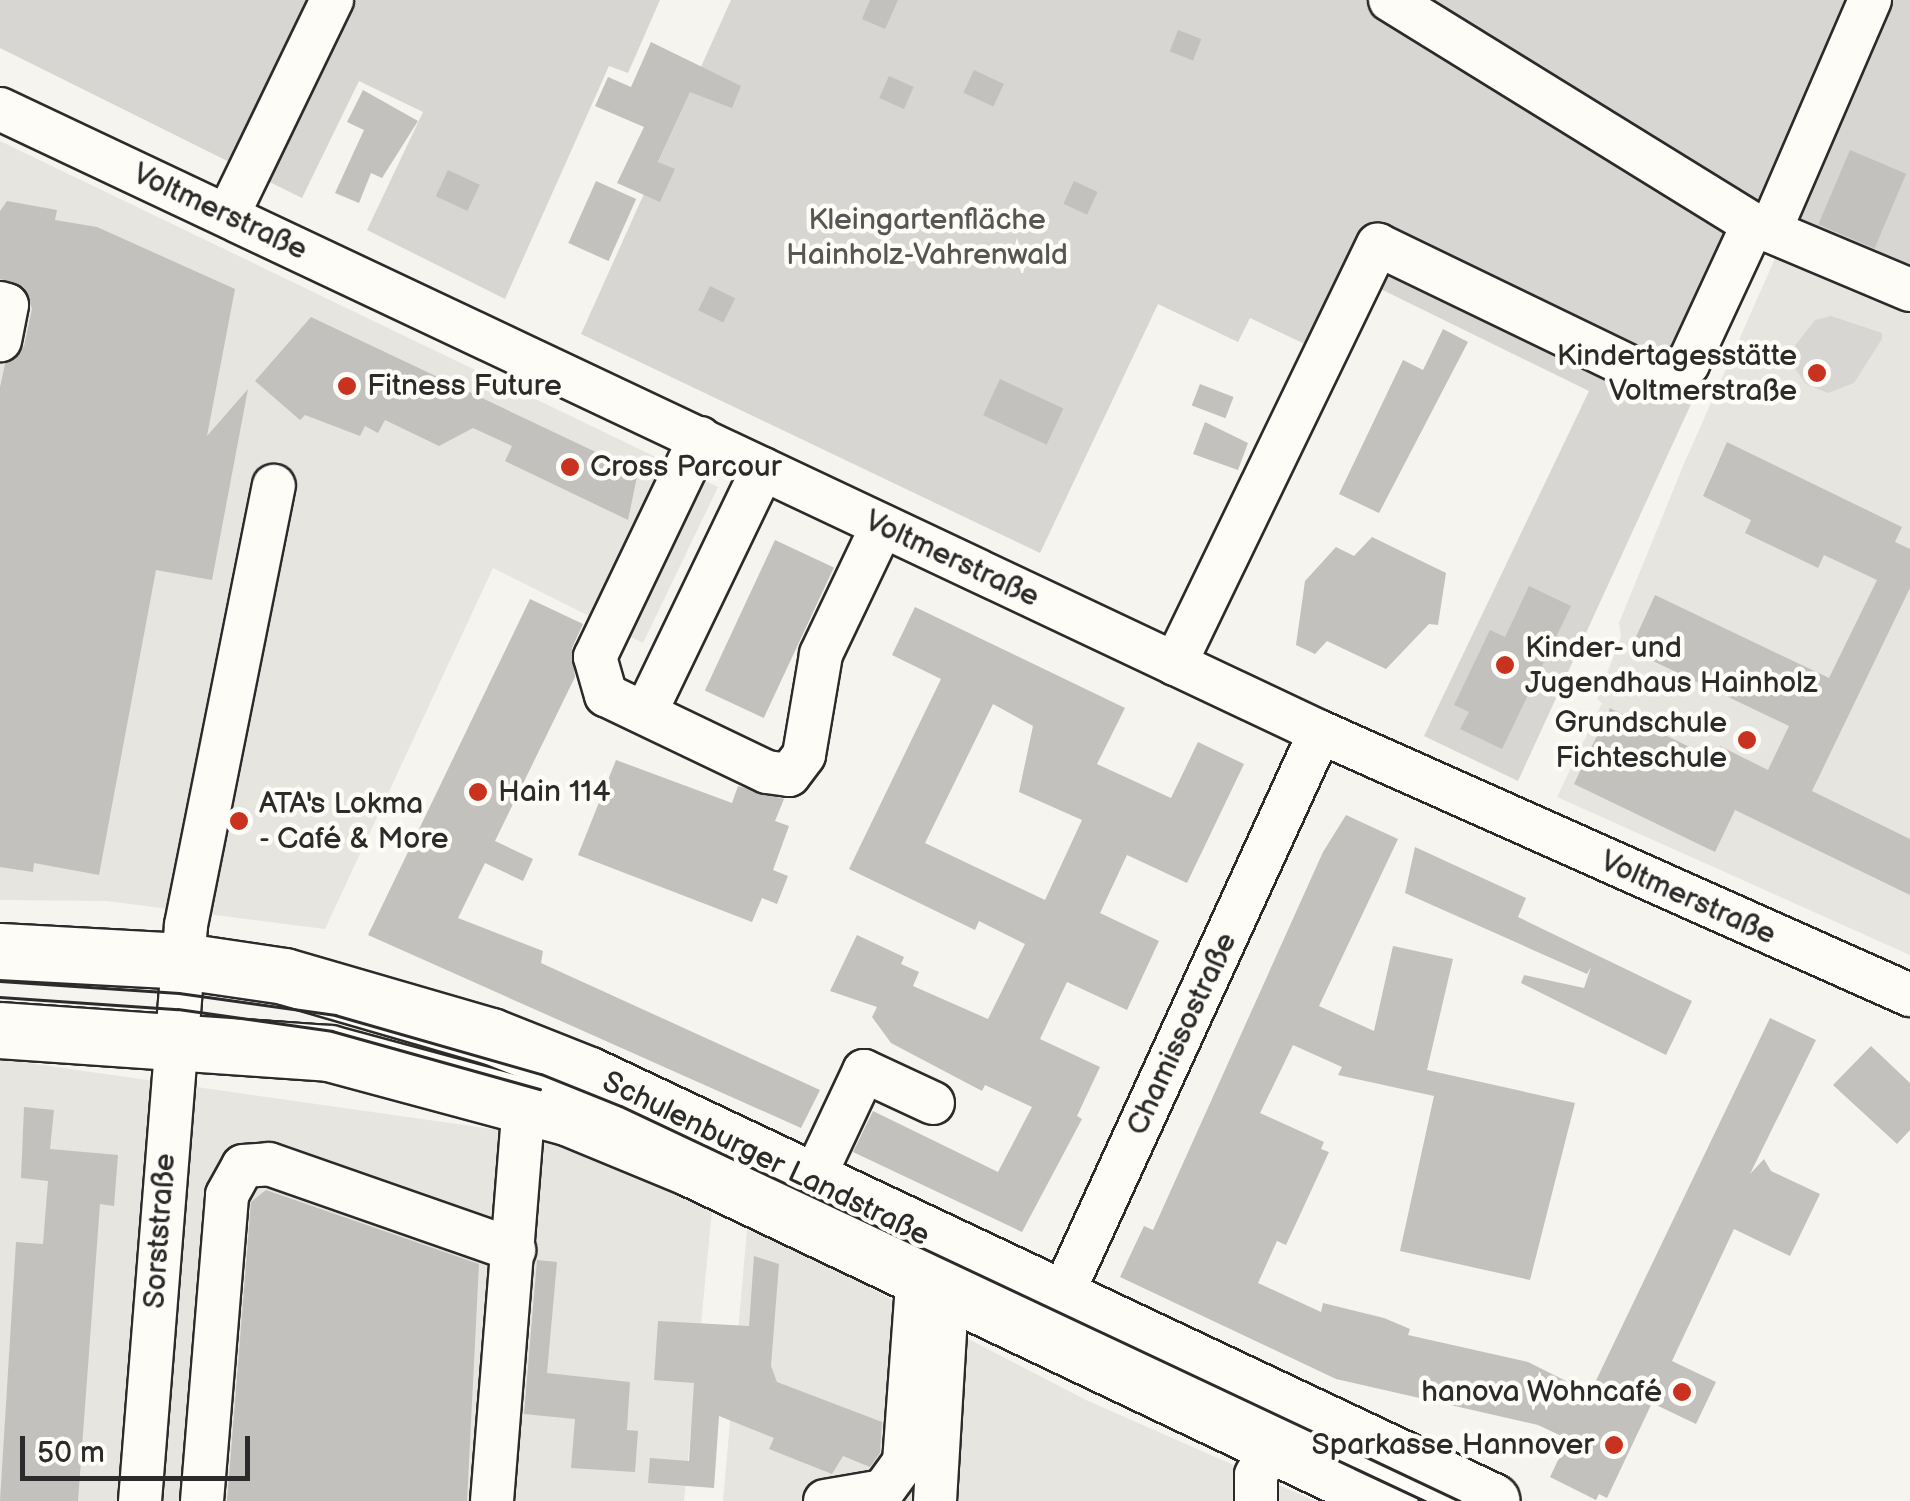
<!DOCTYPE html>
<meta charset="utf-8">
<style>
body{margin:0}
#map{position:relative;width:1910px;height:1501px;overflow:hidden;background:#f5f4ef;font-family:"Balsamiq Sans",sans-serif}
div>[style]{position:absolute}
.built>*{inset:0;background:#e6e5e0}
.green>*{inset:0;background:#d7d6d2}
.building>*{inset:0;background:#c2c1be;transform-origin:0 0}
.roads{filter:drop-shadow(2px 0 #2b2b2b) drop-shadow(-2px 0 #2b2b2b) drop-shadow(0 2px #2b2b2b) drop-shadow(0 -2px #2b2b2b)}
.minor>*{height:42px;margin:-21px;padding:0 21px;transform-origin:21px;border-radius:21px;background:#fdfcf7}
.major>*{height:55px;margin:-27.5px;padding:0 27.5px;transform-origin:27.5px;border-radius:27.5px;background:#fdfcf7}
.tram>*{height:2.5px;margin:-1.25px;padding:0 1.25px;transform-origin:1.25px;border-radius:1.25px;background:#2b2b2b}
.dots>*{width:28px;height:28px;translate:-50% -50%;box-sizing:border-box;border:5px solid #fdfcf7;border-radius:50%}
span{translate:-50% -50%;white-space:nowrap;text-align:center;line-height:1.15;-webkit-text-stroke:9px #fdfcf7;paint-order:stroke}
.street-label{font-size:30px;color:#2b2b2b}
.park-label{font-size:30px;color:#565655}
.poi-label{font-size:30px;color:#2b2b2b}
.right{translate:-100% -50%;text-align:right}
.left{translate:0 -50%;text-align:left}
.scale{position:absolute;left:20px;top:1436px;width:230px;height:45px;box-sizing:border-box;border:5px solid #2b2b2b;border-top:0;padding-left:12px;font-size:30px;line-height:35px;white-space:nowrap;color:#2b2b2b;-webkit-text-stroke:8px #fdfcf7;paint-order:stroke}
</style>
<div id="map">
<div class="built">
<div style="clip-path:polygon(0 141px,718px 487px,643px 643px,493px 568px,325px 929px,107px 901px,0 900px)"></div>
<div style="clip-path:polygon(evenodd,1777px 254px,1910px 305px,1910px 955px,1557px 797px,1602px 703px,1597px 699px,1621px 637px,1619px 623px,1683px 466px,1777px 254px,1727px 442px,1902px 527px,1884px 563px,1710px 479px,1727px 442px)"></div>
<div style="clip-path:polygon(0 1059px,520px 1133px,644px 1177px,712px 1210px,684px 1501px,0 1501px)"></div>
<div style="clip-path:polygon(747px 1230px,770px 1236px,1086px 1400px,1315px 1501px,723px 1501px)"></div>
</div>
<div class="green">
<div style="clip-path:polygon(0 0,660px 0,628px 73px,609px 66px,505px 299px,367px 230px,423px 112px,359px 81px,302px 198px,0 48px)"></div>
<div style="clip-path:polygon(731px 0,1910px 0,1910px 290px,1770px 232px,1518px 781px,1424px 736px,1589px 391px,1350px 274px,1311px 347px,1250px 318px,1238px 342px,1158px 304px,1040px 553px,581px 334px)"></div>
<div style="clip-path:polygon(1831px 316px,1882px 333px,1882px 339px,1854px 383px,1828px 393px,1806px 384px,1794px 367px,1794px 347px,1815px 320px)"></div>
</div>
<div class="building">
<div style="clip-path:polygon(870px 0,898px 0,885px 29px,862px 19px)"></div>
<div style="left:1178px;top:30px;width:25px;height:23px;rotate:21deg"></div>
<div style="clip-path:polygon(651px 42px,741px 86px,732px 108px,690px 92px,658px 162px,675px 169px,660px 202px,617px 183px,644px 127px,595px 106px,608px 77px,631px 87px)"></div>
<div style="left:974px;top:70px;width:33px;height:25px;rotate:25deg"></div>
<div style="left:889px;top:76px;width:27px;height:24px;rotate:24deg"></div>
<div style="clip-path:polygon(363px 90px,418px 121px,382px 178px,371px 173px,359px 203px,335px 193px,364px 130px,347px 122px)"></div>
<div style="left:1850px;top:150px;width:61px;height:81px;rotate:23deg"></div>
<div style="left:448px;top:170px;width:35px;height:29px;rotate:25deg"></div>
<div style="left:596px;top:181px;width:44px;height:68px;rotate:24deg"></div>
<div style="left:1074px;top:181px;width:26px;height:25px;rotate:25deg"></div>
<div style="clip-path:polygon(7px 201px,57px 210px,55px 220px,97px 227px,235px 289px,207px 436px,248px 389px,212px 580px,156px 570px,99px 875px,34px 863px,33px 872px,0 867px,0 387px,5px 364px,24px 346px,32px 309px,24px 287px,0 279px,0 211px)"></div>
<div style="left:710px;top:286px;width:28px;height:27px;rotate:26deg"></div>
<div style="clip-path:polygon(311px 317px,638px 472px,628px 520px,505px 461px,512px 446px,473px 428px,439px 446px,385px 420px,378px 433px,365px 426px,360px 436px,305px 415px,300px 420px,255px 381px)"></div>
<div style="clip-path:polygon(1443px 329px,1468px 342px,1379px 513px,1339px 494px,1403px 360px,1423px 370px)"></div>
<div style="left:1000px;top:379px;width:70px;height:40px;rotate:25deg"></div>
<div style="left:1200px;top:384px;width:36px;height:23px;rotate:21deg"></div>
<div style="clip-path:polygon(1205px 422px,1248px 443px,1238px 470px,1193px 454px)"></div>
<div style="clip-path:polygon(1727px 442px,1902px 527px,1895px 542px,1910px 549px,1910px 588px,1812px 791px,1910px 839px,1910px 895px,1735px 810px,1715px 852px,1574px 784px,1610px 708px,1714px 759px,1720px 746px,1768px 770px,1789px 726px,1630px 650px,1655px 595px,1829px 678px,1877px 580px,1824px 555px,1818px 568px,1745px 533px,1751px 520px,1703px 496px)"></div>
<div style="clip-path:polygon(1372px 537px,1446px 573px,1438px 625px,1429px 624px,1386px 669px,1327px 641px,1315px 654px,1296px 645px,1305px 581px,1336px 547px,1354px 556px)"></div>
<div style="left:775px;top:540px;width:65px;height:166px;rotate:25deg"></div>
<div style="clip-path:polygon(1529px 586px,1571px 606px,1502px 749px,1460px 729px,1469px 712px,1454px 705px,1490px 630px,1505px 637px)"></div>
<div style="clip-path:polygon(530px 599px,583px 624px,572px 648px,575px 677px,495px 841px,533px 859px,523px 881px,485px 863px,458px 918px,543px 951px,541px 963px,820px 1090px,801px 1128px,368px 935px)"></div>
<div style="clip-path:polygon(evenodd,915px 607px,1125px 708px,1097px 764px,1171px 798px,1198px 742px,1244px 764px,1187px 883px,1127px 855px,1100px 913px,1159px 941px,1127px 1010px,1067px 982px,1040px 1039px,1100px 1067px,1077px 1116px,1082px 1119px,1022px 1232px,853px 1152px,873px 1111px,998px 1172px,1032px 1107px,985px 1085px,982px 1091px,891px 1043px,872px 1017px,877px 1007px,830px 991px,857px 935px,904px 957px,901px 964px,919px 972px,913px 986px,988px 1019px,1025px 944px,979px 921px,975px 930px,849px 869px,941px 679px,892px 655px,915px 607px,993px 704px,1033px 726px,1019px 792px,1082px 820px,1045px 900px,925px 843px,993px 704px)"></div>
<div style="clip-path:polygon(616px 760px,732px 803px,738px 786px,784px 799px,775px 821px,789px 826px,773px 870px,788px 876px,777px 904px,762px 898px,752px 922px,578px 855px)"></div>
<div style="clip-path:polygon(1346px 815px,1398px 839px,1319px 1006px,1374px 1031px,1393px 946px,1453px 959px,1427px 1070px,1575px 1103px,1530px 1280px,1400px 1251px,1434px 1096px,1338px 1075px,1342px 1067px,1293px 1045px,1260px 1113px,1324px 1142px,1321px 1149px,1329px 1152px,1286px 1245px,1277px 1241px,1258px 1283px,1321px 1312px,1323px 1303px,1384px 1318px,1410px 1329px,1408px 1335px,1528px 1362px,1590px 1393px,1770px 1018px,1816px 1040px,1750px 1174px,1764px 1159px,1771px 1171px,1820px 1194px,1790px 1256px,1734px 1229px,1672px 1361px,1716px 1382px,1696px 1424px,1652px 1403px,1607px 1498px,1599px 1494px,1596px 1500px,1550px 1477px,1568px 1439px,1538px 1425px,1336px 1379px,1120px 1277px,1144px 1226px,1153px 1230px,1323px 852px)"></div>
<div style="clip-path:polygon(1415px 847px,1526px 898px,1518px 917px,1692px 1001px,1666px 1055px,1521px 983px,1524px 975px,1584px 988px,1591px 967px,1587px 974px,1405px 893px)"></div>
<div style="clip-path:polygon(1871px 1046px,1910px 1083px,1910px 1130px,1897px 1144px,1833px 1085px)"></div>
<div style="clip-path:polygon(24px 1107px,54px 1110px,50px 1149px,118px 1155px,114px 1206px,100px 1204px,78px 1501px,0 1501px,16px 1242px,43px 1244px,48px 1181px,21px 1178px)"></div>
<div style="clip-path:polygon(266px 1190px,479px 1264px,467px 1501px,227px 1501px,251px 1202px)"></div>
<div style="clip-path:polygon(754px 1256px,779px 1264px,771px 1366px,777px 1382px,882px 1422px,880px 1453px,870px 1467px,843px 1456px,832px 1474px,769px 1449px,774px 1438px,719px 1416px,714px 1488px,648px 1483px,650px 1458px,689px 1461px,694px 1383px,654px 1380px,658px 1321px,749px 1326px)"></div>
<div style="clip-path:polygon(537px 1260px,557px 1262px,547px 1373px,630px 1382px,627px 1430px,638px 1431px,635px 1472px,571px 1468px,575px 1419px,524px 1414px)"></div>
</div>
<div class="roads">
<div class="minor">
<div style="left:1390px;top:0;width:427px;rotate:31.7deg"></div>
<div style="left:1753px;top:224px;width:170px;rotate:22.8deg"></div>
<div style="left:0;top:109px;width:1460px;rotate:25.27deg"></div>
<div style="left:1320px;top:732px;width:646px;rotate:24.03deg"></div>
<div style="left:228px;top:215px;width:239px;rotate:-64.2deg"></div>
<div style="left:1770px;top:231px;width:252px;rotate:-66.6deg"></div>
<div style="left:0;top:303px;width:7px;rotate:16deg"></div>
<div style="left:7px;top:305px;width:36px;rotate:101deg"></div>
<div style="left:700px;top:438px;width:243px;rotate:115.6deg"></div>
<div style="left:595px;top:657px;width:40px;rotate:74deg"></div>
<div style="left:606px;top:695px;width:178px;rotate:25.6deg"></div>
<div style="left:767px;top:772px;width:22px;rotate:8deg"></div>
<div style="left:789px;top:775px;width:25px;rotate:-53deg"></div>
<div style="left:804px;top:755px;width:102px;rotate:-80.4deg"></div>
<div style="left:821px;top:654px;width:142px;rotate:-64.5deg"></div>
<div style="left:1175px;top:664px;width:466px;rotate:-64.2deg"></div>
<div style="left:1378px;top:245px;width:303px;rotate:25.8deg"></div>
<div style="left:1651px;top:377px;width:39px;rotate:-19deg"></div>
<div style="left:1688px;top:364px;width:154px;rotate:-65.1deg"></div>
<div style="left:654px;top:695px;width:251px;rotate:-64.3deg"></div>
<div style="left:801px;top:1205px;width:148px;rotate:-64.8deg"></div>
<div style="left:864px;top:1071px;width:76px;rotate:24.9deg"></div>
<div style="left:1048px;top:1326px;width:653px;rotate:-65.4deg"></div>
<div style="left:140px;top:1501px;width:578px;rotate:-85.43deg"></div>
<div style="left:186px;top:925px;width:448px;rotate:-78.7deg"></div>
<div style="left:202px;top:1501px;width:307px;rotate:-85.3deg"></div>
<div style="left:227px;top:1195px;width:33px;rotate:-61deg"></div>
<div style="left:243px;top:1166px;width:26px;rotate:-4deg"></div>
<div style="left:269px;top:1164px;width:260px;rotate:19.3deg"></div>
<div style="left:492px;top:1501px;width:399px;rotate:-85.4deg"></div>
<div style="left:825px;top:1501px;width:59px;rotate:-9.8deg"></div>
<div style="left:883px;top:1491px;width:36px;rotate:-54deg"></div>
<div style="left:904px;top:1462px;width:163px;rotate:-85.8deg"></div>
<div style="left:916px;top:1299px;width:51px;rotate:-61.9deg"></div>
<div style="left:935px;top:1501px;width:187px;rotate:-86.6deg"></div>
<div style="left:946px;top:1314px;width:21px;rotate:-62deg"></div>
<div style="left:1256px;top:1501px;width:26px;rotate:-90deg"></div>
<div style="left:1256px;top:1475px;width:33px;rotate:-61deg"></div>
</div>
<div class="major">
<div style="left:0;top:951px;width:183px;rotate:3.1deg"></div>
<div style="left:183px;top:961px;width:102px;rotate:8.4deg"></div>
<div style="left:284px;top:976px;width:216px;rotate:16.2deg"></div>
<div style="left:491px;top:1036px;width:105px;rotate:21.7deg"></div>
<div style="left:589px;top:1075px;width:998px;rotate:25.26deg"></div>
<div style="left:0;top:1030px;width:330px;rotate:4deg"></div>
<div style="left:329px;top:1053px;width:246px;rotate:15.1deg"></div>
<div style="left:567px;top:1117px;width:131px;rotate:22.5deg"></div>
<div style="left:688px;top:1167px;width:777px;rotate:25.44deg"></div>
</div>
</div>
<div class="tram">
<div style="left:0;top:981px;width:179px;rotate:3.8deg"></div>
<div style="left:179px;top:993px;width:158px;rotate:8deg"></div>
<div style="left:335px;top:1015px;width:214px;rotate:16deg"></div>
<div style="left:541px;top:1074px;width:86px;rotate:21.8deg"></div>
<div style="left:621px;top:1106px;width:927px;rotate:25.21deg"></div>
<div style="left:0;top:997px;width:178px;rotate:3.9deg"></div>
<div style="left:178px;top:1009px;width:156px;rotate:8.1deg"></div>
<div style="left:332px;top:1031px;width:216px;rotate:15.6deg"></div>
<div style="left:1333px;top:1458px;width:102px;rotate:25.1deg"></div>
</div>
<div class="dots">
<div style="left:1817px;top:373px;background:#c8321e"></div>
<div style="left:347px;top:386px;background:#c8321e"></div>
<div style="left:570px;top:467px;background:#c8321e"></div>
<div style="left:1505px;top:665px;background:#c8321e"></div>
<div style="left:1747px;top:740px;background:#c8321e"></div>
<div style="left:478px;top:792px;background:#c8321e"></div>
<div style="left:239px;top:821px;background:#c8321e"></div>
<div style="left:1682px;top:1392px;background:#c8321e"></div>
<div style="left:1614px;top:1445px;background:#c8321e"></div>
</div>
<div class="street-label">
<span style="left:220px;top:212px;rotate:25deg">Voltmerstraße</span>
<span style="left:952px;top:559px;rotate:25deg">Voltmerstraße</span>
<span style="left:1688px;top:898px;rotate:24deg">Voltmerstraße</span>
<span style="left:1182px;top:1034px;rotate:-65deg">Chamissostraße</span>
<span style="left:766px;top:1159px;rotate:26deg">Schulenburger Landstraße</span>
<span style="left:160px;top:1231px;rotate:-86deg">Sorststraße</span>
</div>
<div class="park-label">
<span style="left:927px;top:237px">Kleingartenfläche<br>Hainholz-Vahrenwald</span>
</div>
<div class="poi-label">
<span class="right" style="left:1797px;top:373px">Kindertagesstätte<br>Voltmerstraße</span>
<span class="left" style="left:367px;top:386px">Fitness Future</span>
<span class="left" style="left:590px;top:467px">Cross Parcour</span>
<span class="left" style="left:1525px;top:665px">Kinder- und<br>Jugendhaus Hainholz</span>
<span class="right" style="left:1727px;top:740px">Grundschule<br>Fichteschule</span>
<span class="left" style="left:498px;top:792px">Hain 114</span>
<span class="left" style="left:259px;top:821px">ATA's Lokma<br>- Café &amp; More</span>
<span class="right" style="left:1662px;top:1392px">hanova Wohncafé</span>
<span class="right" style="left:1594px;top:1445px">Sparkasse Hannover</span>
</div>
<div class="scale">50 m</div>
</div>
